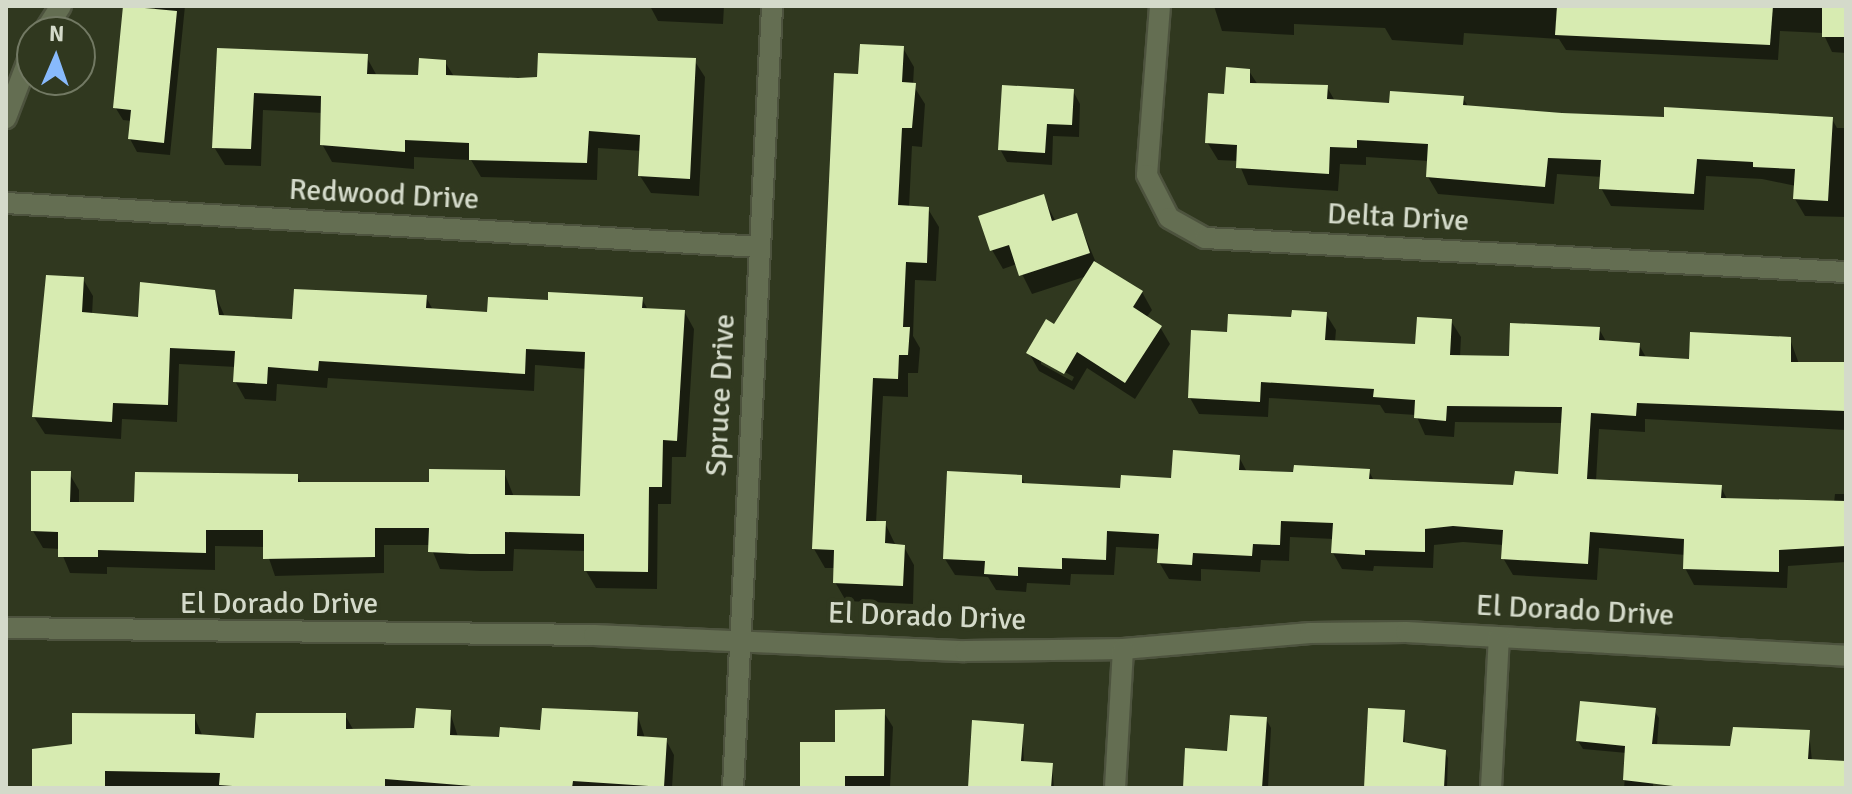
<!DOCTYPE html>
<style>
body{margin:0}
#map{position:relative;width:1852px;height:794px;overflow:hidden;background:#30381f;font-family:Signika,sans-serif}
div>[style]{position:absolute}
.shadow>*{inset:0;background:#0007}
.building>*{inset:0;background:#d7ebb1;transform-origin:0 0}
.roads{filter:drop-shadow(2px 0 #4d533e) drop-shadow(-2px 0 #4d533e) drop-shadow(0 2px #4d533e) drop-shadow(0 -2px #4d533e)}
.minor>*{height:20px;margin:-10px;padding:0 10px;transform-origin:10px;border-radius:10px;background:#646e52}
span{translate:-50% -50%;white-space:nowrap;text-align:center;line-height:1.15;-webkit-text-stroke:8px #30381f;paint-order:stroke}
.street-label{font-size:30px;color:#d4daca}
.frame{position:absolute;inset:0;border:8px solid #d4daca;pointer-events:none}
.north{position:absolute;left:16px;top:16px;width:80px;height:80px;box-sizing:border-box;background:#30381f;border:2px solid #727963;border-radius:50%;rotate:2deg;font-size:22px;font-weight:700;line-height:32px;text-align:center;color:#d4daca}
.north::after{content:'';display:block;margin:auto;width:28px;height:36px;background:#88bafc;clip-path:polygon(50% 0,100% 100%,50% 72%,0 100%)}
</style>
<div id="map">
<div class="shadow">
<div style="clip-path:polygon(156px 6px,185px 6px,170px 155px,137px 152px,130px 139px,132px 121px,123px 120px,115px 107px)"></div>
<div style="clip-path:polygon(637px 6px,724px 6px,723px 24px,658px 21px,650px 6px)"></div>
<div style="clip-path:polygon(1214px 6px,1846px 6px,1846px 53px,1832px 52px,1823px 33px,1780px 31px,1778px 60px,1566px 50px,1559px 39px,1464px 33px,1463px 45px,1392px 40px,1385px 28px,1294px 24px,1294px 35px,1222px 31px)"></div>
<div style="clip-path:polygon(903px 48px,914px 67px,913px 85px,925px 104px,922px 147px,912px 146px,909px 208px,928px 209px,939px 227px,936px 281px,915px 280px,913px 336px,920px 348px,918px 373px,908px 373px,908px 397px,883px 396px,876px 523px,885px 523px,896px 546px,904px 547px,914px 565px,913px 604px,846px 601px,835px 582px,836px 568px,825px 568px,814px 549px,860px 77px)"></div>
<div style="clip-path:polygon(219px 50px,366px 56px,377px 76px,420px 77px,445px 62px,455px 78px,518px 80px,694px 60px,705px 77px,699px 196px,651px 193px,640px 176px,642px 151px,598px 148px,597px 180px,481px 177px,471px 160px,414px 157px,414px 169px,332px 162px,322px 144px,323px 113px,263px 110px,261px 166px,225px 165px,214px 147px)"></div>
<div style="clip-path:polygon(1249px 71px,1258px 85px,1327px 87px,1335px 101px,1391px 105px,1463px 98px,1469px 108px,1665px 119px,1832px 119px,1837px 128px,1846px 128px,1846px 217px,1805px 216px,1795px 199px,1796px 186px,1762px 179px,1706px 176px,1704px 210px,1611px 206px,1601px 188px,1602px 177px,1557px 174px,1554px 204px,1438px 194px,1428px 177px,1429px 161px,1366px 157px,1366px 165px,1340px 164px,1338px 191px,1248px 185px,1238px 161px,1218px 160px,1207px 142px,1226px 96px)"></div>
<div style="clip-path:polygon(1073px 91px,1080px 104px,1079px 137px,1053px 136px,1052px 165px,1007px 162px,1000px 149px)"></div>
<div style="clip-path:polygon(evenodd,1043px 197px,1056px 222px,1076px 215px,1097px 265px,1142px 292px,1152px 310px,1146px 318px,1160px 327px,1170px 344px,1135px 399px,1087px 368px,1074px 390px,1039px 371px,1029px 353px,1055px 326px,1087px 276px,1032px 294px,1017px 264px,1003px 269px,992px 250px,1043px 197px,1041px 359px,1074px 377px,1072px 381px,1041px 364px,1041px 359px)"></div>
<div style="clip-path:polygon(83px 279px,93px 296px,92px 315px,140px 319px,214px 292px,225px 317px,294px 322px,426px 297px,433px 310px,489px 314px,550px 303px,642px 299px,648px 310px,684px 311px,694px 329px,686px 457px,672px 457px,671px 504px,658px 504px,657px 589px,596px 588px,586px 571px,586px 551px,514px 549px,513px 571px,481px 571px,440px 569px,430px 545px,384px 545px,384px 573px,275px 576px,265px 547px,215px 546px,215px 570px,107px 567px,107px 574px,70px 573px,60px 549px,43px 548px,33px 531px,69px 473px,79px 490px,79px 504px,136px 504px,297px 476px,302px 484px,431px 484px,504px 472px,514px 497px,582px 498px,587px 369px,535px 365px,534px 391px,328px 378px,327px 388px,277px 384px,276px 401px,245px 399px,235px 381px,236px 367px,179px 364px,177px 422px,122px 419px,121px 439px,45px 434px,34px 417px)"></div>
<div style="clip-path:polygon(1326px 314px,1336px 330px,1335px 342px,1417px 347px,1451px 321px,1461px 337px,1460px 357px,1511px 358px,1599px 329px,1607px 343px,1639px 345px,1647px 359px,1691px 361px,1790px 339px,1799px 364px,1846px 368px,1846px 430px,1645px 419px,1645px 432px,1599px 429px,1596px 481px,1721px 487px,1728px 501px,1834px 503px,1835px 494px,1846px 494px,1846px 562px,1788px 566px,1787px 588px,1694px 585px,1685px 568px,1686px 555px,1599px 548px,1597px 580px,1513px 575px,1503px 558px,1504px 545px,1463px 542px,1434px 545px,1433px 568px,1374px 566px,1373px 571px,1342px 569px,1333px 553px,1334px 539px,1290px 537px,1289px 561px,1261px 560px,1260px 572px,1201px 569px,1201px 581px,1169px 579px,1159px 562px,1160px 549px,1116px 547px,1114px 575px,1071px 574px,1070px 585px,1027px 583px,1026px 592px,996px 590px,988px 577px,955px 575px,945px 559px,1021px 477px,1026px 485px,1122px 490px,1173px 480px,1239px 457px,1247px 472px,1369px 471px,1374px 481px,1515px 487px,1560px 476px,1563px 423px,1455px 422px,1454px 437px,1425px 435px,1416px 415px,1385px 413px,1380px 405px,1269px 398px,1268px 417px,1199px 414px,1190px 398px,1229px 334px)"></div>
<div style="clip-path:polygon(1654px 710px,1659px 718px,1657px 746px,1731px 748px,1809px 732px,1812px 761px,1846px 763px,1846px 788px,1674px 788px,1654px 766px,1653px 788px,1624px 788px,1627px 753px,1583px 749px,1578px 741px)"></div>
<div style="clip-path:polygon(883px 711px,893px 727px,890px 788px,802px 788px,837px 744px)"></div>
<div style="clip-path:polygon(450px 712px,458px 737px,501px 739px,637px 714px,645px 738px,666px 740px,674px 755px,672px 788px,33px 788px,74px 746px,194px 716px,203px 737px,256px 740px,345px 715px,354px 731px,416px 730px)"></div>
<div style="clip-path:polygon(1403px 712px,1405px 744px,1445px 752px,1448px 758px,1447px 788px,1369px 788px)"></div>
<div style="clip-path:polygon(1266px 719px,1271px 728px,1268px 788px,1187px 788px)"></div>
<div style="clip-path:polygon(1022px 726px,1024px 763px,1052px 765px,1054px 788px,969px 788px)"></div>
</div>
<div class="building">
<div style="clip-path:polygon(123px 6px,177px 11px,164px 143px,128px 139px,131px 110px,113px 108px)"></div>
<div style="clip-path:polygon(1557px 6px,1773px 6px,1770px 45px,1555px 35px)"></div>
<div style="left:1822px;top:6px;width:24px;height:31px"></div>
<div style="clip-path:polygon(860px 44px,904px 46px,902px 82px,916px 83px,912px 128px,902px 128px,898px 205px,929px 207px,927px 263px,906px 262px,903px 327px,910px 327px,908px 355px,899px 355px,898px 379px,873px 378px,866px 521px,886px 521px,885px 543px,905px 545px,903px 586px,833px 583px,834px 550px,812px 549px,834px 73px,858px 74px)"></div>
<div style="clip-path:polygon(217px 48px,368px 54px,367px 74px,418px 75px,419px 58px,446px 60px,446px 75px,518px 78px,537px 77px,538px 53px,696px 58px,690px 179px,638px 176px,640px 135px,589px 131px,587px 163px,469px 160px,469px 143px,405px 140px,405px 152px,320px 145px,321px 96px,254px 93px,251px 149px,212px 148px)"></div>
<div style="clip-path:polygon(1226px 67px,1250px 69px,1250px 83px,1328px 85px,1327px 99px,1389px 103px,1390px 91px,1464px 96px,1463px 105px,1562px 113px,1664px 117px,1664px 107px,1833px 117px,1828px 201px,1793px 199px,1795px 169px,1753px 167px,1753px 162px,1697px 159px,1694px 194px,1599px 189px,1601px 160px,1548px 158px,1545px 187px,1426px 177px,1428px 144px,1357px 140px,1357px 148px,1330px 147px,1329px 174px,1236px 168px,1237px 145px,1205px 143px,1208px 93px,1224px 94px)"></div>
<div style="clip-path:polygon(1002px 85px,1074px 89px,1072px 125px,1047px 124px,1045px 153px,998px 150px)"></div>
<div style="clip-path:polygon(1044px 194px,1052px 221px,1077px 213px,1090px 253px,1019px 276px,1009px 245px,990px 251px,978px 216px)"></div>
<div style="clip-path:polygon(1094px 261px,1143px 291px,1133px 307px,1162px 326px,1125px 383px,1077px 352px,1064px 374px,1026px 353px,1046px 319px,1054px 324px)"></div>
<div style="clip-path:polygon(46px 275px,84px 277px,82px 312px,138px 317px,140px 282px,215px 290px,219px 315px,292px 319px,294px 289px,427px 295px,426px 308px,487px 312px,488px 297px,548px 300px,548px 292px,643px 297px,642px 308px,685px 310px,677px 441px,663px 440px,662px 487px,649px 487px,648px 572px,584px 571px,584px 534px,505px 532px,505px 554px,470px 554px,428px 552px,429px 528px,375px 528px,375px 557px,263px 559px,263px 530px,206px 530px,206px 553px,98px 550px,98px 557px,58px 557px,58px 532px,31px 531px,31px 471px,71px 471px,70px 502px,134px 502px,135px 472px,298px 474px,298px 482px,429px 482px,429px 469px,505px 470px,505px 495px,580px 496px,585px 352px,526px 349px,525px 374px,319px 361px,318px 371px,268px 367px,267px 384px,233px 382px,235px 351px,170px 348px,168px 405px,113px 403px,112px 422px,32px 417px)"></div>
<div style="clip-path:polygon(1292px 310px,1327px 312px,1325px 340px,1415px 344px,1417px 317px,1452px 319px,1450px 355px,1509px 356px,1510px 323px,1600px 327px,1599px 340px,1640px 343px,1639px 356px,1689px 359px,1690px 332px,1791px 337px,1791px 362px,1846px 362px,1846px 411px,1637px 403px,1636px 416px,1591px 413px,1587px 479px,1722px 485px,1721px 498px,1846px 501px,1846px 546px,1779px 550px,1779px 572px,1717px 570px,1683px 569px,1684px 539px,1590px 532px,1588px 564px,1536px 561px,1501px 559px,1503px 530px,1453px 526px,1425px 529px,1425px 552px,1365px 550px,1365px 555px,1331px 553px,1333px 523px,1281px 521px,1280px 545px,1253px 544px,1252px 556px,1193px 553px,1192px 565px,1157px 563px,1159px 534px,1107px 531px,1106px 560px,1062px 558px,1062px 569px,1018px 567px,1018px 576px,984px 574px,985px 561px,943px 559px,947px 471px,1022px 475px,1022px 483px,1120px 488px,1121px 475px,1171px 478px,1173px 450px,1240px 455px,1239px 470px,1293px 472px,1294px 465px,1370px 469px,1369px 479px,1513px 485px,1515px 471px,1558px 474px,1562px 407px,1447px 406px,1446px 421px,1414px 418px,1415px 400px,1373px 397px,1374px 389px,1261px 382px,1260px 402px,1188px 398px,1191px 330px,1227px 332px,1228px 314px,1291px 317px)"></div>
<div style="clip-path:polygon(1580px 701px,1656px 708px,1652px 744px,1730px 746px,1733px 727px,1810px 730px,1808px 759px,1846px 761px,1846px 788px,1690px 788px,1623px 780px,1625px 746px,1576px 741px)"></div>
<div style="clip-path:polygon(416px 708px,451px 710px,450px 735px,499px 737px,500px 727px,540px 730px,542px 708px,638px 712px,637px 736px,667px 738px,664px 787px,573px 781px,572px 788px,496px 788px,385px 779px,385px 788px,261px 788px,219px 785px,220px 773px,105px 771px,105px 788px,32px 788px,32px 749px,72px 744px,72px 713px,195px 714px,195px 734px,254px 738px,256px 713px,346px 713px,346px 729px,414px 728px)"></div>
<div style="clip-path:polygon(1368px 708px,1405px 710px,1403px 742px,1446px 750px,1444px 788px,1364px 788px)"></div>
<div style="clip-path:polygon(885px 709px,884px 776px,845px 776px,845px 788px,800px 788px,800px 742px,835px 742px,835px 710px)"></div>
<div style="clip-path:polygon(1230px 715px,1267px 717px,1262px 788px,1183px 788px,1185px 748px,1227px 751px)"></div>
<div style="clip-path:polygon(972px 720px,1024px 724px,1021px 761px,1053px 763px,1051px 788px,968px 788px)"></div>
</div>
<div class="roads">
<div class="minor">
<div style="left:1160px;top:6px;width:169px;rotate:94.4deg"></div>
<div style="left:1147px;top:175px;width:48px;rotate:62.9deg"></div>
<div style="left:1169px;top:218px;width:41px;rotate:29.1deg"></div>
<div style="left:1205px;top:238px;width:642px;rotate:3.04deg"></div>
<div style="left:44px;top:32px;width:31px;rotate:-57deg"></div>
<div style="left:6px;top:118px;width:73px;rotate:-69.1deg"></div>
<div style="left:6px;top:203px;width:754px;rotate:3.34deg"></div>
<div style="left:6px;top:628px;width:588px;rotate:0.68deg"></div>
<div style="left:594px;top:635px;width:371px;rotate:2.5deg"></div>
<div style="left:965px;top:651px;width:158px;rotate:-0.7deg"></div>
<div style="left:1123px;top:649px;width:188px;rotate:-4.9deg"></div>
<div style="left:1310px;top:633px;width:96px;rotate:-0.6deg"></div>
<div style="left:1406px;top:632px;width:441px;rotate:3.1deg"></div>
<div style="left:733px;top:788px;width:783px;rotate:-87.14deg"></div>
<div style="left:1115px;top:788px;width:139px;rotate:-86.7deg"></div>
<div style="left:1491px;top:788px;width:151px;rotate:-87deg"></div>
</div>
</div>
<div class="street-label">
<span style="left:384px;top:195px;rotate:3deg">Redwood Drive</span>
<span style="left:1398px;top:218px;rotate:3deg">Delta Drive</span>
<span style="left:721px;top:395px;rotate:-87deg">Spruce Drive</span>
<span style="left:279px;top:604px">El Dorado Drive</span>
<span style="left:1575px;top:611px;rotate:3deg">El Dorado Drive</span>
<span style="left:927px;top:617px;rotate:2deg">El Dorado Drive</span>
</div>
<div class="frame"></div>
<div class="north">N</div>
</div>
